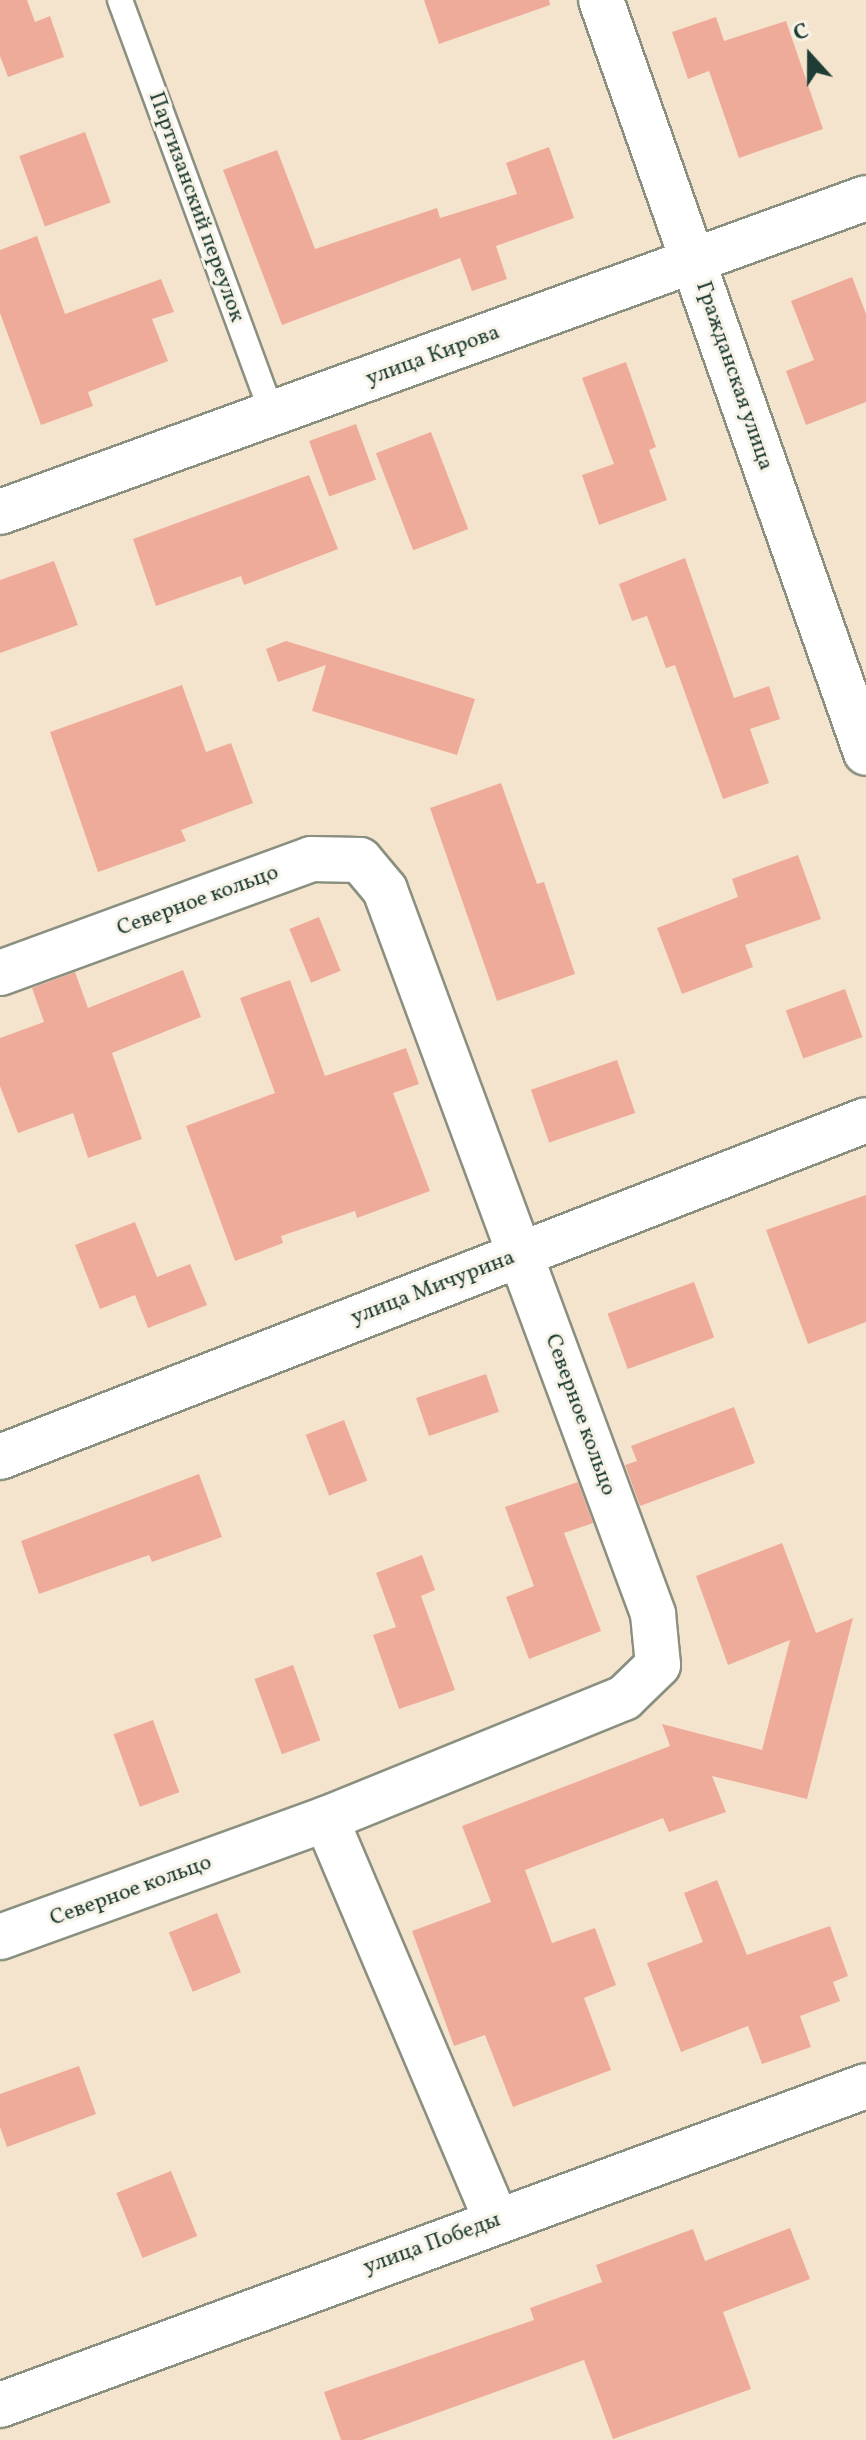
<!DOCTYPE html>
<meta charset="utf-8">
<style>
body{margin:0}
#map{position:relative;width:866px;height:2440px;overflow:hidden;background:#f5e4cd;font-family:Vollkorn,serif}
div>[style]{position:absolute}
.building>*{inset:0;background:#efab9a;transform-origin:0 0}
.roads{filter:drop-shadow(2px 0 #8a9080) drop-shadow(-2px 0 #8a9080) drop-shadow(0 2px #8a9080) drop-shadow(0 -2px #8a9080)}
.service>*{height:24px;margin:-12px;padding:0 12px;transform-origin:12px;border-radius:12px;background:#fff}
.minor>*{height:44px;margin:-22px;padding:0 22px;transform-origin:22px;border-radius:22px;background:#fff}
.tertiary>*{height:44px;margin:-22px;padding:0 22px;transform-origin:22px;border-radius:22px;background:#fff}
span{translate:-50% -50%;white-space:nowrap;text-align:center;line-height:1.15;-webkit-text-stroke:6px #f7f3e8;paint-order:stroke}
.street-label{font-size:22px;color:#1f3d34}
.north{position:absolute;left:770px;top:16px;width:80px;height:80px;-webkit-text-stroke:6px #f7f3e8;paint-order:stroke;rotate:339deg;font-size:22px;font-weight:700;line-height:32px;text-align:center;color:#1f3d34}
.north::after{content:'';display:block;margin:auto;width:28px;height:36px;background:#1f3d34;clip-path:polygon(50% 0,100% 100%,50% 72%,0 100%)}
</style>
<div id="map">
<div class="building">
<div style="clip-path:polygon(0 0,27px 0,35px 22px,50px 16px,64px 57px,8px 77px,0 56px)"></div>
<div style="clip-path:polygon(424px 0,549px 0,550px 5px,439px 44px)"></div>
<div style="clip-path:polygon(716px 17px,724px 41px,786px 21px,823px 129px,739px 158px,709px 71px,688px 79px,672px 32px)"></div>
<div style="left:85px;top:132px;width:75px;height:70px;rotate:70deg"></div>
<div style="clip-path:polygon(549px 147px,574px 218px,496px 246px,507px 279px,472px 291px,460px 258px,282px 325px,223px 170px,277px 150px,315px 249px,437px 208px,440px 218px,517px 194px,506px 163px)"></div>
<div style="clip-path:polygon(37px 236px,65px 314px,161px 279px,174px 312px,152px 319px,168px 361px,88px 392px,93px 406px,41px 425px,0 313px,0 250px)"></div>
<div style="clip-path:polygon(852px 277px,866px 314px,866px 402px,806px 425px,786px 371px,814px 360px,791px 301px)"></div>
<div style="clip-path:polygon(626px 362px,656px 447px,649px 450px,667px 500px,599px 525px,582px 475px,614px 464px,582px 378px)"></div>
<div style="left:356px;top:424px;width:59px;height:50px;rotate:70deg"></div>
<div style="left:431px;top:432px;width:104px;height:59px;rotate:69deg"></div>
<div style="clip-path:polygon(309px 475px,338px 549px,244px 585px,241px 576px,156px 606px,133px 539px)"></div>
<div style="clip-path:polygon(685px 558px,734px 698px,769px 686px,780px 719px,750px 729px,769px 783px,723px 799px,675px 665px,666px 668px,647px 616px,632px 621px,619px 584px)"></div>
<div style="clip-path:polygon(54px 561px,78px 625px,0 653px,0 580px)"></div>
<div style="clip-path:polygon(286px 641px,475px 699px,457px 755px,312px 711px,326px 665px,278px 682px,266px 649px)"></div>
<div style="clip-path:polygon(182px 685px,206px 752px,231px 743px,253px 803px,181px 830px,186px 841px,98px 872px,50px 732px)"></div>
<div style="clip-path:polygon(501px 783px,537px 884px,544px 882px,575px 974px,497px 1001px,430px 808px)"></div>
<div style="clip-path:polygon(798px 855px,821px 919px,745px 945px,753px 967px,682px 994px,657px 928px,738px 897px,732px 879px)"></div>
<div style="left:319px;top:917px;width:58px;height:32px;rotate:68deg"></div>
<div style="clip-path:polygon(183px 970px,201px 1017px,112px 1053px,142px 1139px,88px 1158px,73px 1113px,18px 1133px,0 1086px,0 1038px,44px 1022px,32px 988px,75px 972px,88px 1008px)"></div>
<div style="clip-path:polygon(290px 980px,325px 1076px,406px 1048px,419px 1084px,393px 1093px,430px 1191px,357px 1218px,355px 1211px,281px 1236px,283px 1243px,235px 1261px,186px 1126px,275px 1093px,240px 998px)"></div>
<div style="left:845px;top:989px;width:51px;height:63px;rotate:70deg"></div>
<div style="left:617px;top:1060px;width:56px;height:91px;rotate:71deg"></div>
<div style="clip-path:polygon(866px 1195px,866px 1322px,808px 1344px,766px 1230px)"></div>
<div style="clip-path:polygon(135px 1222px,157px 1277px,190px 1264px,207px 1305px,148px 1328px,135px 1295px,100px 1309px,75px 1245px)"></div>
<div style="left:694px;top:1282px;width:59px;height:92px;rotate:70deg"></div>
<div style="left:486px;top:1374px;width:40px;height:74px;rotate:71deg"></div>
<div style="clip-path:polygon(734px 1407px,755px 1463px,640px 1506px,625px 1465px,637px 1461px,631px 1446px)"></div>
<div style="left:344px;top:1420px;width:65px;height:41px;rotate:69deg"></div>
<div style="clip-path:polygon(199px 1474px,222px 1537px,152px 1562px,149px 1555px,39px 1594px,21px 1541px)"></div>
<div style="clip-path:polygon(578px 1482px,593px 1523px,564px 1533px,601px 1631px,529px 1659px,506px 1597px,534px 1586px,505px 1507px)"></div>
<div style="clip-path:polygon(782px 1543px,816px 1633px,853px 1618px,807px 1799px,712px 1776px,726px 1812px,669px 1832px,663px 1818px,525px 1870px,552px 1943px,595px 1928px,616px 1985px,584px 1998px,611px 2070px,513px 2107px,485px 2035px,454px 2046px,412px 1931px,491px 1902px,462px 1826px,670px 1746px,662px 1724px,762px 1750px,790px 1640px,728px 1665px,696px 1576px)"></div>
<div style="clip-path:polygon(422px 1555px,435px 1590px,421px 1596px,455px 1690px,399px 1709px,373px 1635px,396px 1627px,376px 1573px)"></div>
<div style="left:293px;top:1665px;width:80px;height:41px;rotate:70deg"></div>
<div style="left:153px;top:1720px;width:77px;height:42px;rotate:70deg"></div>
<div style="clip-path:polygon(717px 1880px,747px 1955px,830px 1926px,848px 1976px,833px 1982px,840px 2001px,800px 2016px,811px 2047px,762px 2064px,748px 2026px,681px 2052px,647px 1963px,703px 1942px,684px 1893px)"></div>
<div style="left:217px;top:1913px;width:64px;height:52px;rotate:68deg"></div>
<div style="clip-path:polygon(79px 2066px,96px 2114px,7px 2147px,0 2127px,0 2094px)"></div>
<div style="left:171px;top:2171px;width:70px;height:59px;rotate:68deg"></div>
<div style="clip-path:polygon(790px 2228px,810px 2279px,723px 2312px,751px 2389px,613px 2439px,584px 2360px,362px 2440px,341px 2440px,324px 2392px,534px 2320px,530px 2308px,602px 2282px,596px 2265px,693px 2229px,705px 2261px)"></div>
</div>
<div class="roads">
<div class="service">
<div style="left:120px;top:0;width:441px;rotate:69.8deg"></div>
</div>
<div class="minor">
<div style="left:601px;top:0;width:798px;rotate:70.61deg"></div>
<div style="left:0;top:512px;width:921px;rotate:-19.93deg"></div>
<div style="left:0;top:973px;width:331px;rotate:-20.1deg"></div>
<div style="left:311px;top:859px;width:49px;rotate:1.2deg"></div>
<div style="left:360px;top:860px;width:39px;rotate:50deg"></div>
<div style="left:385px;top:890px;width:388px;rotate:69.7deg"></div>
<div style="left:520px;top:1254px;width:384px;rotate:69.7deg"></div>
<div style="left:653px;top:1614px;width:51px;rotate:84.4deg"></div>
<div style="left:658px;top:1665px;width:47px;rotate:135.9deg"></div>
<div style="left:624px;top:1698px;width:322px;rotate:157.9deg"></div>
<div style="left:326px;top:1819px;width:347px;rotate:160.1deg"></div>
<div style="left:0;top:1457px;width:929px;rotate:-21.26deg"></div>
<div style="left:326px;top:1819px;width:436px;rotate:67deg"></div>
</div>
<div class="tertiary">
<div style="left:0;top:2405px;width:923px;rotate:-20.22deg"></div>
</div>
</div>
<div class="street-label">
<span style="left:196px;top:207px;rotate:70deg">Партизанский переулок</span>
<span style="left:433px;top:356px;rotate:-20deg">улица Кирова</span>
<span style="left:734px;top:376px;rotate:71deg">Гражданская улица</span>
<span style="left:198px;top:901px;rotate:-20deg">Северное кольцо</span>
<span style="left:433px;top:1288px;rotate:-21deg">улица Мичурина</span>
<span style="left:580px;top:1415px;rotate:70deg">Северное кольцо</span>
<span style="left:131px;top:1891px;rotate:-20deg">Северное кольцо</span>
<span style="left:432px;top:2244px;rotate:-20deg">улица Победы</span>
</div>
<div class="north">С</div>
</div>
